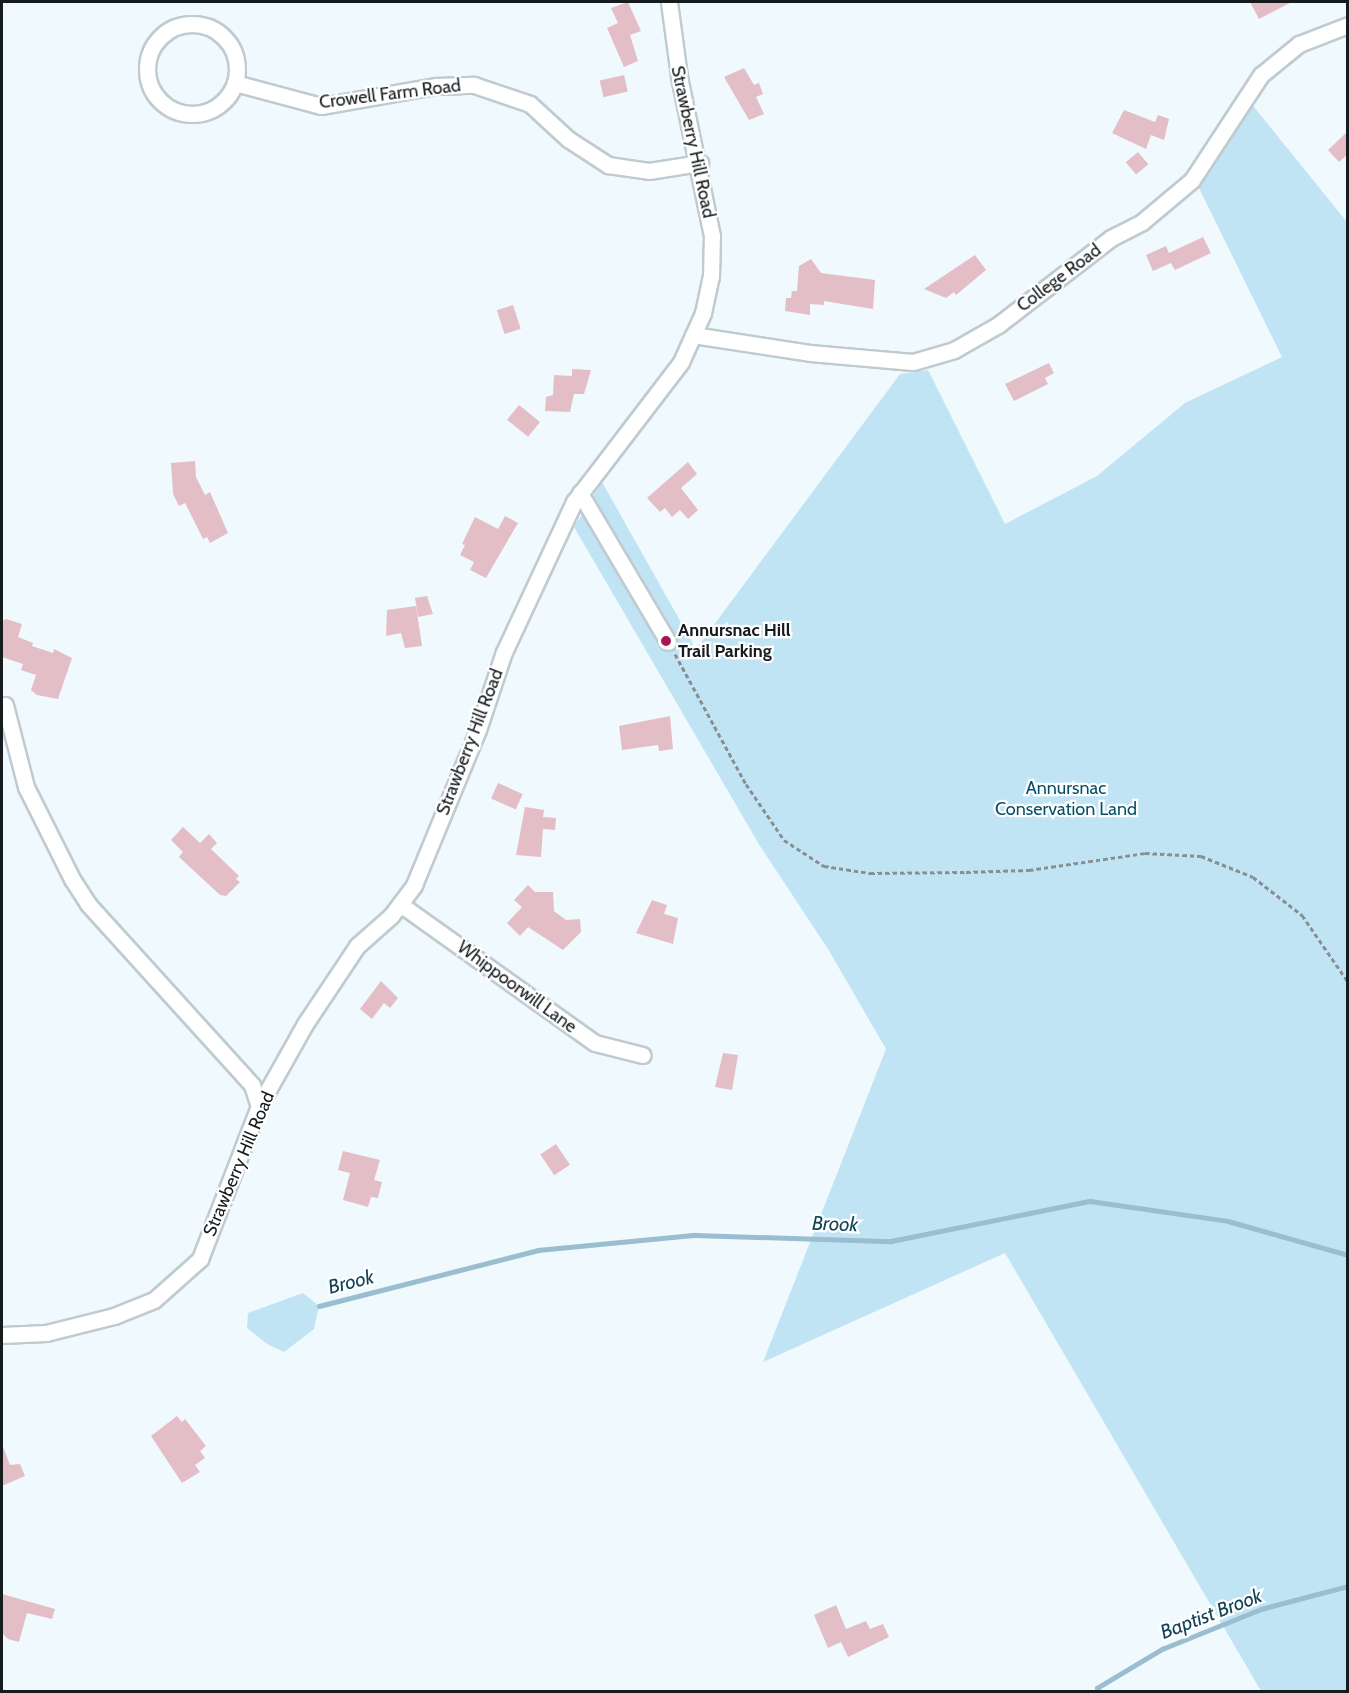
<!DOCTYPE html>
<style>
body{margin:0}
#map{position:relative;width:1349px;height:1693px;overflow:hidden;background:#eff9fe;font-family:Cabin,sans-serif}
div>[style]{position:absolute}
.green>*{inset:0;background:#c1e4f5}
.stream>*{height:4.5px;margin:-2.25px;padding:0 2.25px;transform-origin:2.25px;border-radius:2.25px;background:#9abecf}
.building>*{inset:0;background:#e4bec7;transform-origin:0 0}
.path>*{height:3px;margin-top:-1.5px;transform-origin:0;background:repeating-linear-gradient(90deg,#878f93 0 4.5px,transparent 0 7.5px)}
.roads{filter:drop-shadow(2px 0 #bfcbd1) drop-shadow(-2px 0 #bfcbd1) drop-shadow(0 2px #bfcbd1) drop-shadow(0 -2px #bfcbd1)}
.minor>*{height:15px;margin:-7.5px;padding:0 7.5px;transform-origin:7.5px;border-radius:7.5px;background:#fff}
.minor>.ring{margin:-7.5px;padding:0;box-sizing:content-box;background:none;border:15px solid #fff;border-radius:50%}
.dots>*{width:16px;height:16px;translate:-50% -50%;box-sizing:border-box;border:3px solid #fff;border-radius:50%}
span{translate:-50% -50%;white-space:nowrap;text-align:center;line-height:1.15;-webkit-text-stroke:4.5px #fff;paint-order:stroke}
.street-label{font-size:18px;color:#161b1d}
.poi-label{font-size:18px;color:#161b1d;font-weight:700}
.left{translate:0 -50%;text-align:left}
.park-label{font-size:18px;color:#085068}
.water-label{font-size:20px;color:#144458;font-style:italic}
.frame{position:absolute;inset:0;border:3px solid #161b1d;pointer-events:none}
</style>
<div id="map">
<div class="green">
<div style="clip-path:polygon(1250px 102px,1347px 222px,1347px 1691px,1261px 1691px,1005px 1253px,763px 1362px,886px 1049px,828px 949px,760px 846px,574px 527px,602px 482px,696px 649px,900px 374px,928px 370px,1005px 524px,1097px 476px,1185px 403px,1282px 357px,1197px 184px)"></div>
<div style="clip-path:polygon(303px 1293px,319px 1306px,314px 1329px,284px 1352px,267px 1344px,247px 1328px,248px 1313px)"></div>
</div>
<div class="stream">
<div style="left:319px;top:1306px;width:226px;rotate:-14.3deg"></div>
<div style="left:538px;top:1250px;width:158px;rotate:-5.5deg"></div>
<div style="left:695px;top:1235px;width:196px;rotate:1.8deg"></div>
<div style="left:891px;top:1241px;width:203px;rotate:-11.4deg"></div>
<div style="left:1090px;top:1201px;width:139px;rotate:8.2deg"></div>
<div style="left:1228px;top:1221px;width:125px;rotate:15.8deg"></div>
<div style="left:1099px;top:1692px;width:4px;rotate:-117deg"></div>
<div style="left:1097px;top:1688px;width:76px;rotate:-31deg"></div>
<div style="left:1162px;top:1649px;width:107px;rotate:-22deg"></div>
<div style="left:1261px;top:1609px;width:90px;rotate:-14.8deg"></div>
</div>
<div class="building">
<div style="clip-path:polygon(628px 2px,641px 31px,630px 35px,638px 61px,624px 67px,607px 28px,618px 23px,611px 8px)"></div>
<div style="clip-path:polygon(1250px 2px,1292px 2px,1259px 19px)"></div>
<div style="clip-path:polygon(744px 68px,754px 85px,759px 83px,763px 94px,756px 97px,764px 114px,749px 120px,724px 77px)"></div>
<div style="left:624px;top:75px;width:17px;height:25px;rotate:77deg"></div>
<div style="clip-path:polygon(1124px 110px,1155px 122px,1158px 115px,1169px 119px,1164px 140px,1151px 135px,1146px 149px,1112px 133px)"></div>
<div style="clip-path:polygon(1347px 132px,1347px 155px,1339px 162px,1328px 150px)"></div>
<div style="left:1138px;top:152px;width:16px;height:16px;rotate:50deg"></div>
<div style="clip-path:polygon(1203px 237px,1211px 253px,1175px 270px,1171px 263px,1153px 271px,1146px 255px,1166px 246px,1169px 253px)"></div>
<div style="clip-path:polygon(975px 255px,986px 270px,956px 295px,954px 292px,946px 298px,924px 289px)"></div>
<div style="clip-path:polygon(811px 259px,821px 273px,875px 280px,873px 309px,824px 301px,824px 305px,810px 304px,810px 315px,785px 311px,786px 298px,791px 298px,792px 291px,797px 291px,799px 266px)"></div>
<div style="left:513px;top:305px;width:25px;height:17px;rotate:72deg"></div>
<div style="clip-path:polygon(1049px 363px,1054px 373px,1045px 378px,1048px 384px,1014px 401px,1005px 384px)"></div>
<div style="clip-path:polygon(572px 369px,591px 370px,584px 394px,574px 394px,570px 412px,545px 411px,546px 397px,553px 395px,554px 375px,572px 376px)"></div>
<div style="left:519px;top:405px;width:27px;height:19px;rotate:39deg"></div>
<div style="clip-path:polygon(195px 461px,196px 477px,205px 495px,210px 492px,228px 533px,210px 543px,207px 537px,203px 539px,185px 503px,179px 506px,173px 494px,171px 463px)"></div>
<div style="clip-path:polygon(688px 462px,697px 474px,681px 488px,698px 510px,688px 519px,680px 510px,672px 517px,665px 508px,660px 512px,647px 498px)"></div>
<div style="clip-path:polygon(505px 516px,518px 523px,486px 578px,470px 570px,474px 562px,460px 555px,465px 545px,462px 544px,475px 517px,498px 529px)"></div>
<div style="clip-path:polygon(427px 596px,433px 614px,418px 617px,415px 598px)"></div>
<div style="clip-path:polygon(416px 606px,422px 646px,405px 648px,401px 633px,386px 636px,387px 610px)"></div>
<div style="clip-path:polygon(6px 619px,22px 624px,18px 637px,33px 643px,32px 646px,53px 653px,54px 649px,72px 658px,58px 699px,37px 695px,31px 690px,36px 675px,21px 670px,23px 664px,2px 657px,2px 621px)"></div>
<div style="clip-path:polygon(670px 716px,673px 749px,659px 751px,658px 745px,622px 750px,619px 726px)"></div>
<div style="left:498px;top:783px;width:27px;height:17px;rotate:24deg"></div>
<div style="clip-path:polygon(525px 807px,544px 810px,543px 817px,556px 818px,555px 830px,543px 829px,541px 857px,516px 855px)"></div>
<div style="clip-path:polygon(183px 827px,200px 843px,209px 834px,217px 843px,211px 849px,239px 876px,236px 879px,240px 882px,226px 896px,220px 895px,179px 857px,183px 852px,171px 840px)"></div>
<div style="clip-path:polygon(528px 885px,535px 892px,553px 892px,554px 911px,566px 920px,580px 919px,581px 932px,563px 950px,528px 927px,520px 936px,507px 923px,522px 907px,514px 900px)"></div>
<div style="clip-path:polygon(652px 900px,667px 905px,664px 914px,678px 918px,673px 944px,636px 933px)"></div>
<div style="clip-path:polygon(381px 981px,398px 998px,390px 1008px,384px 1003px,372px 1019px,360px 1009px)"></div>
<div style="clip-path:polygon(723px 1053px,738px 1055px,732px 1090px,715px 1087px)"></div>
<div style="left:556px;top:1144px;width:25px;height:19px;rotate:56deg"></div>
<div style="clip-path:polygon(343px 1151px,380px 1160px,374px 1180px,382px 1182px,378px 1198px,371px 1197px,368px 1207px,343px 1200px,350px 1173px,338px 1170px)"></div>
<div style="clip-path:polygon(177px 1416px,182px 1422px,185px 1419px,206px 1446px,200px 1451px,205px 1458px,195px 1465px,200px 1472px,182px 1483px,151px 1436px)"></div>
<div style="clip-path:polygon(2px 1444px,10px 1465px,20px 1464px,25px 1476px,2px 1486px)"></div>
<div style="clip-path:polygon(2px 1594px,55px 1609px,52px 1619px,27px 1613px,19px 1642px,8px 1639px,2px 1633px)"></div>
<div style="clip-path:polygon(836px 1605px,846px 1629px,866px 1621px,870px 1629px,883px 1624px,889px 1637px,848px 1657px,841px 1642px,828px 1648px,814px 1615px)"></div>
</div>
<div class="path">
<div style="left:675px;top:654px;width:148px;rotate:61.4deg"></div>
<div style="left:746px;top:784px;width:68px;rotate:55.8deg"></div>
<div style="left:784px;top:840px;width:48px;rotate:33deg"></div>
<div style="left:824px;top:866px;width:47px;rotate:8.7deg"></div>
<div style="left:870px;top:873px;width:96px;rotate:-0.6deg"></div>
<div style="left:966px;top:872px;width:63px;rotate:-1.8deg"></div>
<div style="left:1029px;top:870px;width:117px;rotate:-8.3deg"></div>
<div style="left:1145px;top:853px;width:56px;rotate:3.1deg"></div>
<div style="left:1201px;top:856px;width:56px;rotate:22deg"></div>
<div style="left:1253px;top:877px;width:62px;rotate:37.8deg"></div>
<div style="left:1302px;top:915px;width:81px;rotate:55.5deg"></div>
</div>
<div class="roads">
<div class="minor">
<div class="ring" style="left:147px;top:24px;width:75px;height:75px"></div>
<div style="left:235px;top:83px;width:89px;rotate:15deg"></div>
<div style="left:321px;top:106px;width:117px;rotate:-9.9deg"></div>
<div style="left:436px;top:86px;width:38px;rotate:-2deg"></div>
<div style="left:474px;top:85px;width:59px;rotate:18.7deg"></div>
<div style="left:530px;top:104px;width:52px;rotate:42.6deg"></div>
<div style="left:568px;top:139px;width:48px;rotate:33deg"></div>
<div style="left:608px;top:165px;width:41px;rotate:8.3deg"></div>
<div style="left:649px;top:171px;width:52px;rotate:-8.9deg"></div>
<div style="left:693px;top:335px;width:118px;rotate:8.7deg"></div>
<div style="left:810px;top:353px;width:103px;rotate:5deg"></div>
<div style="left:913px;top:362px;width:43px;rotate:-16.3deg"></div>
<div style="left:954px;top:350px;width:51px;rotate:-29.6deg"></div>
<div style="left:998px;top:325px;width:143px;rotate:-37.6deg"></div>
<div style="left:1111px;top:238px;width:35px;rotate:-27deg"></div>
<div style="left:1142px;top:222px;width:65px;rotate:-40deg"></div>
<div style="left:1192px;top:180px;width:126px;rotate:-56.7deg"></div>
<div style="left:1261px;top:75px;width:49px;rotate:-39.2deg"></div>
<div style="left:1299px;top:44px;width:53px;rotate:-21.2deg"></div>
<div style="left:580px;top:493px;width:173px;rotate:59.4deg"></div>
<div style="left:5px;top:705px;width:85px;rotate:75.6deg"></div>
<div style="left:26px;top:787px;width:103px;rotate:63.4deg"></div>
<div style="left:72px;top:879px;width:30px;rotate:57deg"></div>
<div style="left:88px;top:904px;width:244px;rotate:47.8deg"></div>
<div style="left:252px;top:1085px;width:22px;rotate:72deg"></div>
<div style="left:400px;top:904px;width:239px;rotate:35.5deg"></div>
<div style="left:595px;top:1043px;width:49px;rotate:14.3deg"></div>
<div style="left:2px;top:1335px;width:44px;rotate:-2.6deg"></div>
<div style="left:46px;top:1333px;width:70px;rotate:-14deg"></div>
<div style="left:114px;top:1316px;width:43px;rotate:-21.8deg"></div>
<div style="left:154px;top:1300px;width:62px;rotate:-41.7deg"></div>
<div style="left:200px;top:1259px;width:164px;rotate:-68.9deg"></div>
<div style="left:259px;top:1106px;width:94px;rotate:-60.7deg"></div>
<div style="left:305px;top:1024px;width:94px;rotate:-56.3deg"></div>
<div style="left:357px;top:946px;width:45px;rotate:-41.4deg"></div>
<div style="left:391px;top:916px;width:39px;rotate:-53deg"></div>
<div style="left:414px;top:885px;width:168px;rotate:-67.6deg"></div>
<div style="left:478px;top:730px;width:82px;rotate:-71.6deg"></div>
<div style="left:504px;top:652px;width:166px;rotate:-65deg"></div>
<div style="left:574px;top:502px;width:176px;rotate:-52.6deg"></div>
<div style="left:681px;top:362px;width:54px;rotate:-65.8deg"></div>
<div style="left:703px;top:313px;width:38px;rotate:-78deg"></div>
<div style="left:711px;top:276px;width:40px;rotate:-88.6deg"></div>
<div style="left:712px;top:236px;width:163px;rotate:-101.7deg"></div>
<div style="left:679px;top:76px;width:75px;rotate:-97.7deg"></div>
</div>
</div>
<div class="dots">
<div style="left:666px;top:641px;background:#a71755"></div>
</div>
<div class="street-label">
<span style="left:390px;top:94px;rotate:-7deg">Crowell Farm Road</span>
<span style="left:693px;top:142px;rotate:78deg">Strawberry Hill Road</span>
<span style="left:1059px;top:278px;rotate:-37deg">College Road</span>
<span style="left:470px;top:742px;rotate:-69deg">Strawberry Hill Road</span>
<span style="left:517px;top:987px;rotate:36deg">Whippoorwill Lane</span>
<span style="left:239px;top:1164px;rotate:-67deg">Strawberry Hill Road</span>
</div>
<div class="poi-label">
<span class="left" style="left:678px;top:641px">Annursnac Hill<br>Trail Parking</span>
</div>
<div class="park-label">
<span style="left:1066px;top:799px">Annursnac<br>Conservation Land</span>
</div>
<div class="water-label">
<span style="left:835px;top:1224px;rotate:2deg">Brook</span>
<span style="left:351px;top:1282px;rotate:-14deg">Brook</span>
<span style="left:1211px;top:1614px;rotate:-21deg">Baptist Brook</span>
</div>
<div class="frame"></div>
</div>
